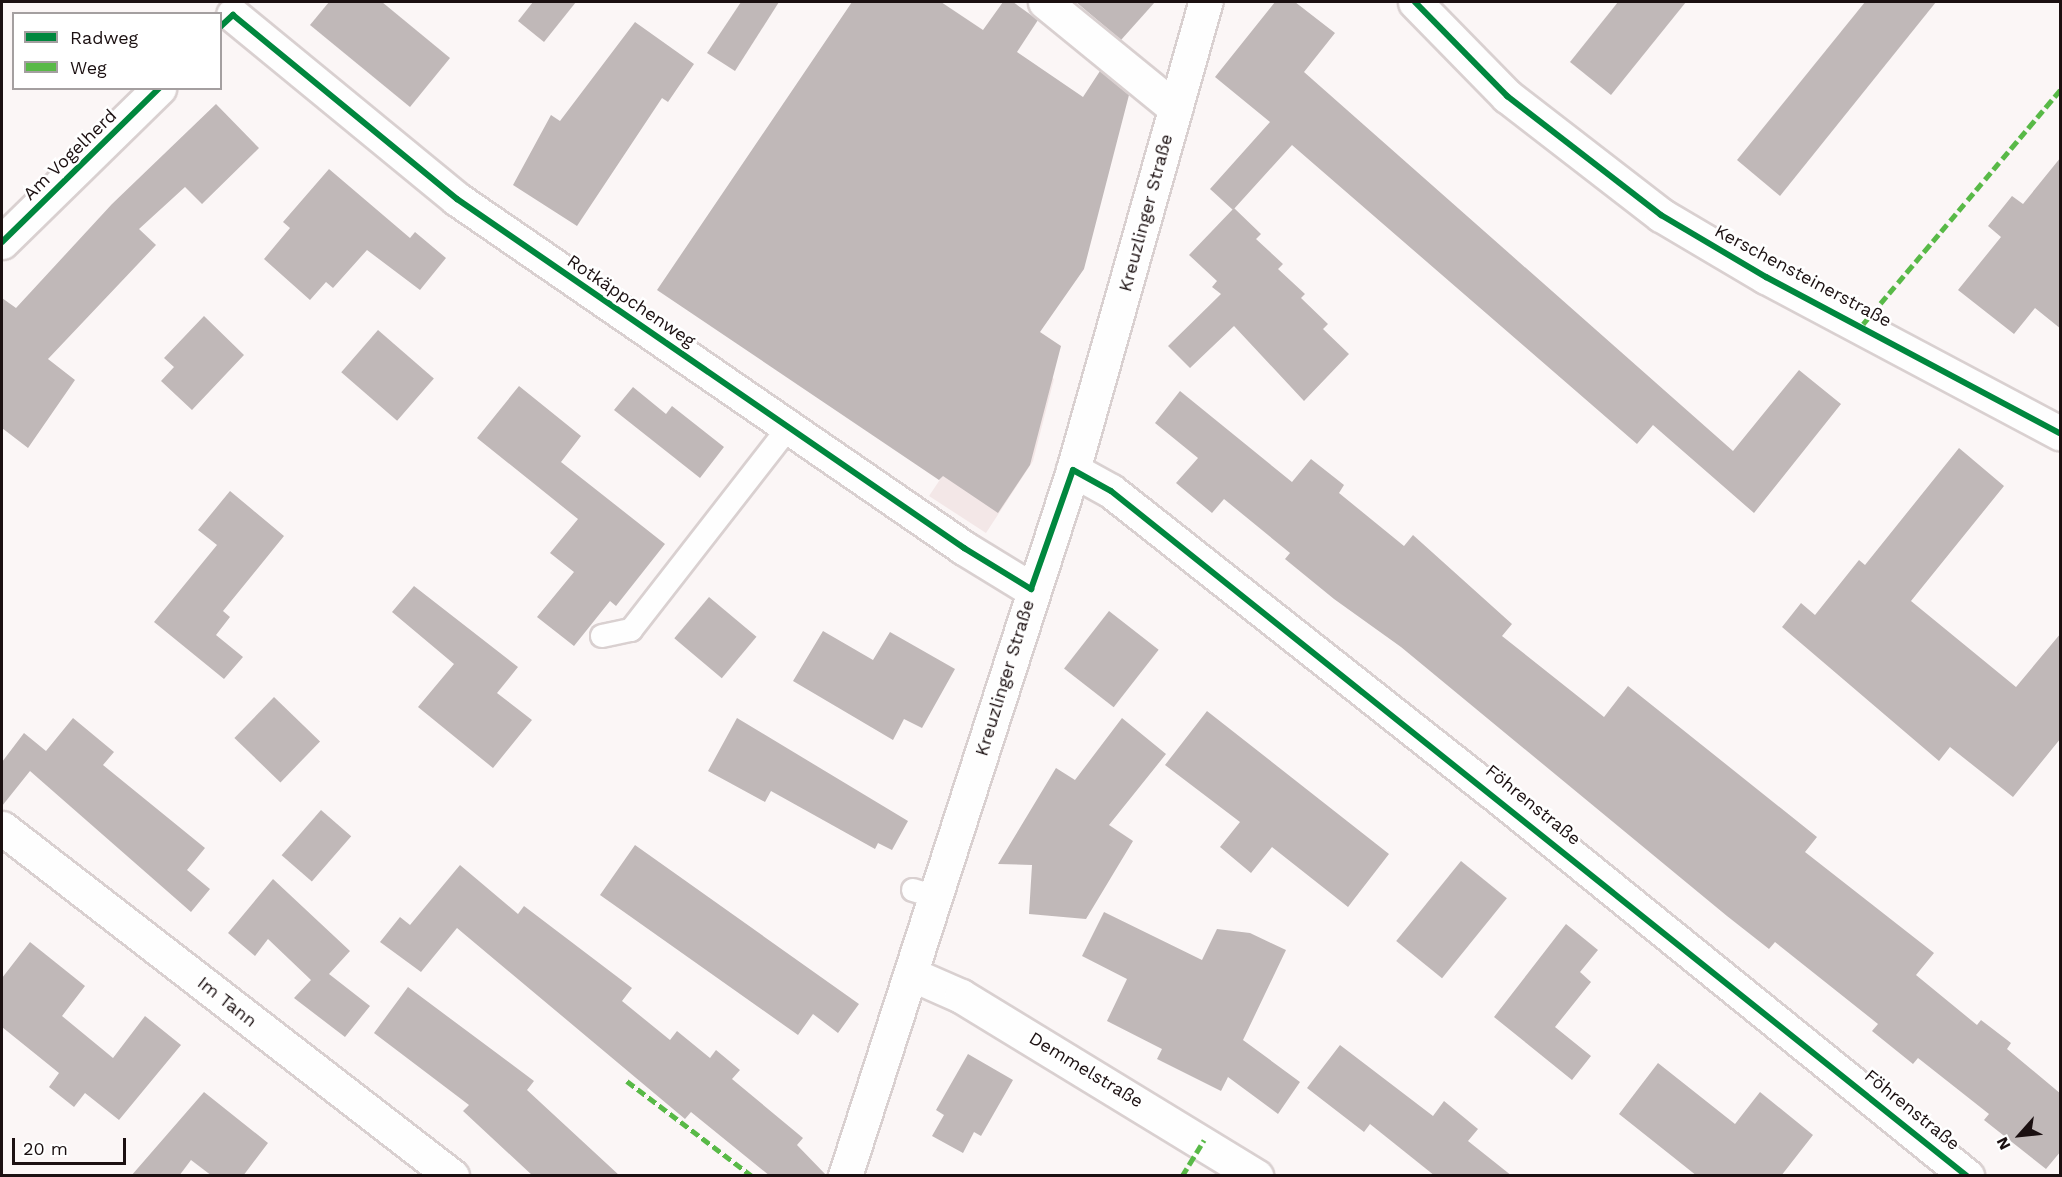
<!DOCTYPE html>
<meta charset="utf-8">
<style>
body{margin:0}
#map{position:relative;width:2062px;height:1177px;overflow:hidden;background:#fbf6f6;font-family:"Work Sans",sans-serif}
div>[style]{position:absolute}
.built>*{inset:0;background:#f3e7e7}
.building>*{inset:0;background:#c0b8b8;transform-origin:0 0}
.roads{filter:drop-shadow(2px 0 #d9d0d0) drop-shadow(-2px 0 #d9d0d0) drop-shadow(0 2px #d9d0d0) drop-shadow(0 -2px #d9d0d0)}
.lane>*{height:22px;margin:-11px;padding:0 11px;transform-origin:11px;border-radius:11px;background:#fefefe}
.street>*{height:33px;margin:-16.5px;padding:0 16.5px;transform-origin:16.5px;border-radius:16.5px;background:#fefefe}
.quiet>*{height:4.5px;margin-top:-2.25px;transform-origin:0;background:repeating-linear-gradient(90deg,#58b947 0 9px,transparent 0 13.5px)}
.cycleway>*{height:6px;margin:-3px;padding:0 3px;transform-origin:3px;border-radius:3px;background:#00873e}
span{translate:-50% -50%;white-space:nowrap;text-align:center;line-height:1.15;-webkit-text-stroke:5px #fff;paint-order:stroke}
.street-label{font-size:18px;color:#1b1011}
.frame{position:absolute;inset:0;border:3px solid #1b1011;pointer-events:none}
.legend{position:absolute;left:12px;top:12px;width:210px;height:78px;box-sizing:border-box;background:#fff;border:2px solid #a49fa0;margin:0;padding:8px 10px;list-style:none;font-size:18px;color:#1b1011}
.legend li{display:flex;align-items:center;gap:12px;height:30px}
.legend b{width:30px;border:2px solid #a49fa0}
.north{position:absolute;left:1990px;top:1105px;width:60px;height:60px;-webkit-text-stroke:4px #fff;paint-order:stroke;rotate:243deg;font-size:16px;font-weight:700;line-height:24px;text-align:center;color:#1b1011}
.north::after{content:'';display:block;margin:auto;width:21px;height:27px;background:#1b1011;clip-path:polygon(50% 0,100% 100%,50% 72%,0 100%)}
.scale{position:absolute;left:12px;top:1138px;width:114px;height:27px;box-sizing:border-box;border:3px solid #1b1011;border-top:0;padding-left:8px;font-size:18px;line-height:21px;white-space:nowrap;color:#1b1011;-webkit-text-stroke:4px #fff;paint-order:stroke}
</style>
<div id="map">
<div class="built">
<div style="clip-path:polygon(1022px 357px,1054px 379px,1033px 461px,986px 533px,929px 496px)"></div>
</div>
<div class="building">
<div style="clip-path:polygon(329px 2px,382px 2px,450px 58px,410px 107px,310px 25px)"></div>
<div style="clip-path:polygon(533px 2px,576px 2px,544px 42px,518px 21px)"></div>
<div style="clip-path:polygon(741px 2px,779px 2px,735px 71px,707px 53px)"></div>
<div style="clip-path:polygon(852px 2px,941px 2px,983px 30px,1003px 2px,1013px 2px,1038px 20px,1017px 52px,1083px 97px,1100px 71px,1129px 95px,1084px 269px,1040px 332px,1061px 346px,1030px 465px,998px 513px,943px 476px,939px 480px,657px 290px)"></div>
<div style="clip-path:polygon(1076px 2px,1155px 2px,1121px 40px)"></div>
<div style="clip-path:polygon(1275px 2px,1295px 2px,1335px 33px,1304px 72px,1733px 451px,1799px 370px,1841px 404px,1754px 513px,1653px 425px,1637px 444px,1292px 145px,1233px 210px,1210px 189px,1270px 122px,1215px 77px)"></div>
<div style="clip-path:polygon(1618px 2px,1686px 2px,1611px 95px,1570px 62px)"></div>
<div style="clip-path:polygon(1865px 2px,1936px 2px,1780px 196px,1737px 160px)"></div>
<div style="clip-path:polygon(635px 22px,694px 64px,668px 102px,662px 98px,577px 226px,513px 185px,551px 115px,560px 121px)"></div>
<div style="clip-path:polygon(216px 104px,259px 148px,202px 204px,185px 187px,139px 229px,156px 245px,48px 359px,75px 380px,28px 448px,2px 428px,2px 298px,16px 308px,112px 204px)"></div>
<div style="clip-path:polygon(2061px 157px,2061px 329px,2035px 308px,2014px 334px,1958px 290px,2001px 237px,1988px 226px,2012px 196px,2023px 204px)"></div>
<div style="clip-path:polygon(329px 169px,410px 238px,415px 232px,446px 258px,420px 290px,367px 250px,333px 288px,326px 282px,310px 300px,264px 259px,290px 228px,283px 222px)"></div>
<div style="clip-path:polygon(1234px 208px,1261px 234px,1256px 239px,1283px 264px,1278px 269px,1305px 294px,1301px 298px,1328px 324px,1323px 329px,1349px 354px,1304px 401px,1234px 326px,1190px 368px,1168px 346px,1221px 294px,1212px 287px,1217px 281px,1189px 255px)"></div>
<div style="clip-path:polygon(204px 316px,244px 355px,192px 410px,161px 381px,174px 367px,164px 358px)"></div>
<div style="left:378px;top:330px;width:74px;height:56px;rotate:41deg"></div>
<div style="clip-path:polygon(519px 386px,581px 436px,561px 462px,665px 544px,616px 606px,610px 601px,574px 646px,537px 617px,574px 572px,550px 553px,578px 519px,477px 438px)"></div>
<div style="clip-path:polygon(633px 387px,666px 414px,672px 406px,724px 447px,700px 478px,614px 410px)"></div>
<div style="clip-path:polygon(1180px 391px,1292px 482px,1311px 459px,1344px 485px,1339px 493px,1404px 546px,1413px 535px,1512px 624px,1502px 636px,1604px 717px,1628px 686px,1817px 837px,1805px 852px,1934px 953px,1916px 975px,1977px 1025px,1981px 1020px,2011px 1043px,2007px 1049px,2061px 1094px,2061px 1151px,2046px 1169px,1984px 1120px,1989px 1114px,1918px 1058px,1913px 1064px,1872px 1031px,1878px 1024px,1775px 942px,1769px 949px,1727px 916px,1401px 647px,1334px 599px,1285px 559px,1290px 553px,1224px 499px,1212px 513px,1176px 483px,1198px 458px,1155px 423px)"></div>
<div style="clip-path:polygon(1959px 448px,2004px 486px,1911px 601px,2016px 687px,2061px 633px,2061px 738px,2013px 797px,1950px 747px,1939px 761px,1782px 627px,1801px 603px,1815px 615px,1859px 560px,1865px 565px)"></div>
<div style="clip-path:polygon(230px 491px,284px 536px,223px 611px,230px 617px,216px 635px,243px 657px,224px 679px,154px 622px,217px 545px,198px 530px)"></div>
<div style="clip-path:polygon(414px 586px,518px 667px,497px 693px,532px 720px,493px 768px,418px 707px,454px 664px,392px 612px)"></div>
<div style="left:709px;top:597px;width:62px;height:54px;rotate:40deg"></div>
<div style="left:1109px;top:611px;width:63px;height:73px;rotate:38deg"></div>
<div style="clip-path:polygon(823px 631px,873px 660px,890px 632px,955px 669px,922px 728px,904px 719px,893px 740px,793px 681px)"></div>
<div style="left:274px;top:697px;width:64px;height:57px;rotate:44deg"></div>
<div style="clip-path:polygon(1207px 711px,1389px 854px,1348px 907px,1272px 847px,1251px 873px,1220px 847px,1240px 822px,1165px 765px)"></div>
<div style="clip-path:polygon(73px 718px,114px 752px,103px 765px,205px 848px,187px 870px,210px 889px,191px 912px,30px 771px,2px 806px,2px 762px,24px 733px,46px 751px)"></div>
<div style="clip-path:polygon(737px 718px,908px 821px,892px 850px,878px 843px,875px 849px,771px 791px,765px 802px,708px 771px)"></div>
<div style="clip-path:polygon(1122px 718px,1166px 754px,1109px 825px,1133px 841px,1086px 919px,1029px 914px,1032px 865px,998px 864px,1056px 768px,1075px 780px)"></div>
<div style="left:321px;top:810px;width:40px;height:60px;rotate:41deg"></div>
<div style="clip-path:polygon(635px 845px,859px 1004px,838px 1033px,813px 1014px,798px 1035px,600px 895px)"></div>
<div style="left:1461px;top:861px;width:59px;height:103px;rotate:39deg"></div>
<div style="clip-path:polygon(460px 865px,518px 914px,524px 906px,632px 988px,622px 1001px,670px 1040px,677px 1031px,710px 1058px,716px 1050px,740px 1070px,732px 1079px,803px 1138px,797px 1145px,827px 1176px,770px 1176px,691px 1112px,685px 1119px,457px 928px,421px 972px,380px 942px,400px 917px,410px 925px)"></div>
<div style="clip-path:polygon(273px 879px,350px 951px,329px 974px,370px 1006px,345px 1037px,294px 998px,311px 980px,268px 939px,255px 956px,228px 933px)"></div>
<div style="clip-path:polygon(1104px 912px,1202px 960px,1217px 929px,1250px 933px,1286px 950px,1243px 1040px,1300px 1082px,1278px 1114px,1228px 1077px,1221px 1091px,1157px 1059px,1162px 1049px,1107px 1021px,1127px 979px,1082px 956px)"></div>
<div style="clip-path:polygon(1566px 924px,1598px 950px,1580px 972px,1591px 982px,1555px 1027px,1591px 1056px,1572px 1080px,1494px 1017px)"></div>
<div style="clip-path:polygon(30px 942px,85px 986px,62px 1016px,113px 1058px,145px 1016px,181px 1045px,119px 1120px,85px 1093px,74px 1107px,49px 1087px,59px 1073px,2px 1027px,2px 978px)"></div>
<div style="clip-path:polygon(408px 987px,534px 1081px,527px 1090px,620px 1176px,533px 1176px,463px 1111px,469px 1105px,374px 1033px)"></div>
<div style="clip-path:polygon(1340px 1045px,1433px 1116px,1444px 1101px,1478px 1129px,1468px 1141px,1512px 1176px,1435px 1176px,1370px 1124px,1364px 1132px,1307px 1088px)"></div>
<div style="clip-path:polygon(968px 1054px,1013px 1080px,981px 1136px,974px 1132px,963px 1153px,932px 1136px,944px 1115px,936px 1110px)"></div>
<div style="clip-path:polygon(1658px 1063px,1735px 1124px,1760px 1092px,1813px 1135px,1781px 1176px,1697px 1176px,1619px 1114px)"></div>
<div style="clip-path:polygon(204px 1092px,268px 1143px,243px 1176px,212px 1176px,191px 1160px,179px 1176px,131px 1176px)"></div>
</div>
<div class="roads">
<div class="lane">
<div style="left:602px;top:636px;width:30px;rotate:-12deg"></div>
<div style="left:631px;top:630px;width:259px;rotate:-52.1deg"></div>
<div style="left:913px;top:890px;width:24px;rotate:17deg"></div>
</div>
<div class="street">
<div style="left:1045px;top:2px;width:168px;rotate:39.2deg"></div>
<div style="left:1415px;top:2px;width:132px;rotate:45.6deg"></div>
<div style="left:1507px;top:96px;width:195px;rotate:37.7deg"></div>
<div style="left:1661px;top:215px;width:122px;rotate:30.6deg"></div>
<div style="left:1766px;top:277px;width:333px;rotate:28deg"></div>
<div style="left:233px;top:15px;width:290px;rotate:39.4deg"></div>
<div style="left:457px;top:199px;width:616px;rotate:34.54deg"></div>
<div style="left:964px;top:548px;width:79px;rotate:31.5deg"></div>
<div style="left:2px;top:242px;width:220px;rotate:-44.4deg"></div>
<div style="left:1073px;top:470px;width:43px;rotate:28.9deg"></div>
<div style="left:1111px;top:491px;width:483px;rotate:38.3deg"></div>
<div style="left:1490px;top:790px;width:614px;rotate:38.98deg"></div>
<div style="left:2px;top:828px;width:569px;rotate:37.72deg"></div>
<div style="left:911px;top:974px;width:55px;rotate:23.7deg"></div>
<div style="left:961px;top:996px;width:346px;rotate:31.4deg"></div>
<div style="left:845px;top:1176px;width:742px;rotate:-72.1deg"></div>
<div style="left:1073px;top:470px;width:486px;rotate:-74.2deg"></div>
</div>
</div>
<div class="quiet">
<div style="left:1863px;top:324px;width:306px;rotate:-49.9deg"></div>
<div style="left:627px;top:1081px;width:157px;rotate:37.2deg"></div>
<div style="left:1182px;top:1176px;width:42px;rotate:-58.6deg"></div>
</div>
<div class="cycleway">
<div style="left:1415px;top:2px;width:132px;rotate:45.6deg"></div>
<div style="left:1507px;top:96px;width:195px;rotate:37.7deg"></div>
<div style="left:1661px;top:215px;width:122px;rotate:30.6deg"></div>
<div style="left:1766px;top:277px;width:333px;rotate:28deg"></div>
<div style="left:220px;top:27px;width:18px;rotate:-43deg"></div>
<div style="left:233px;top:15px;width:290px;rotate:39.4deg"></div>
<div style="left:457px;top:199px;width:616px;rotate:34.54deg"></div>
<div style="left:964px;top:548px;width:79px;rotate:31.5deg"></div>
<div style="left:1031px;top:589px;width:126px;rotate:-70.6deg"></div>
<div style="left:1073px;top:470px;width:43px;rotate:28.9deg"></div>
<div style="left:1111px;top:491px;width:1096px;rotate:38.67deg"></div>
<div style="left:2px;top:242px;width:220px;rotate:-44.4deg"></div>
</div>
<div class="street-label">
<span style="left:70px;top:155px;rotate:-44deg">Am Vogelherd</span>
<span style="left:1146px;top:213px;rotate:-75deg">Kreuzlinger Straße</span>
<span style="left:1803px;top:276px;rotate:28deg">Kerschensteinerstraße</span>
<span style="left:631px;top:301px;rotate:34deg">Rotkäppchenweg</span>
<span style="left:1005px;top:678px;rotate:-73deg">Kreuzlinger Straße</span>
<span style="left:1533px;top:805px;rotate:39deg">Föhrenstraße</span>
<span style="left:227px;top:1002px;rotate:38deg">Im Tann</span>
<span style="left:1086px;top:1070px;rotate:31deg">Demmelstraße</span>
<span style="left:1912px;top:1110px;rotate:39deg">Föhrenstraße</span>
</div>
<div class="frame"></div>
<ul class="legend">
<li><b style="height:8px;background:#00873e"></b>Radweg</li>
<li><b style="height:8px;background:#58b947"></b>Weg</li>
</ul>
<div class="north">N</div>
<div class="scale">20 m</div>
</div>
